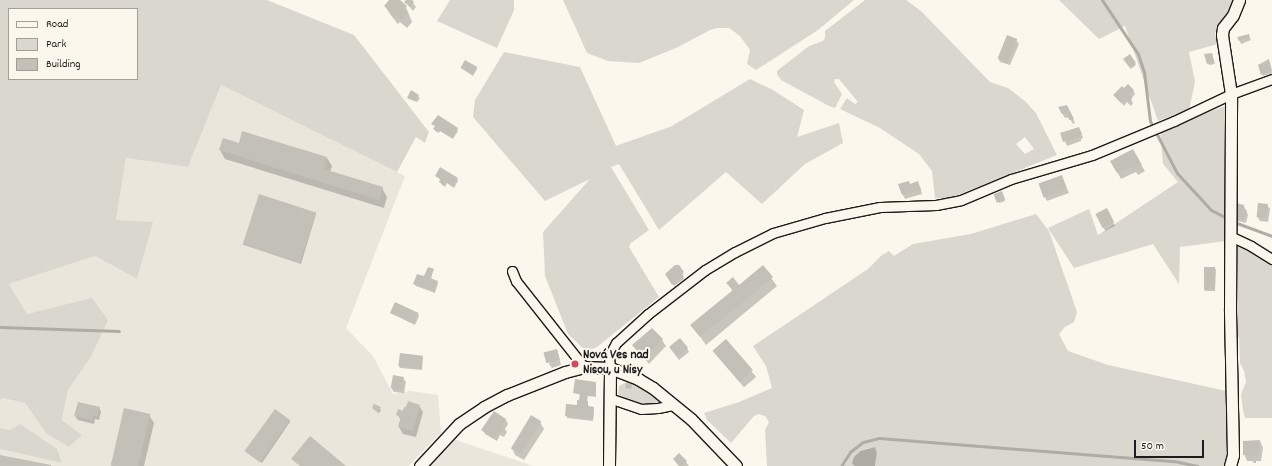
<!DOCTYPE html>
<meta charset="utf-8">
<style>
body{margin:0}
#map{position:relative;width:1272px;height:466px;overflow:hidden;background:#fbf7ec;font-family:Dekko,sans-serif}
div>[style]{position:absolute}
.built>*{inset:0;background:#eae6dc}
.green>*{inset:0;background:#dad7ce}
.water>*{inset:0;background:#afaca5}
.shadow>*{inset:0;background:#0003;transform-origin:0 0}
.stream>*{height:3px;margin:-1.5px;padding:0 1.5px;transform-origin:1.5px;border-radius:1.5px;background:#afaca5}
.building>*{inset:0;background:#c3c0b8;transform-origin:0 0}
.roads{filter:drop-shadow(1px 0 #1c1c1c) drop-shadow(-1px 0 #1c1c1c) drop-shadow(0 1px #1c1c1c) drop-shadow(0 -1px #1c1c1c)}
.minor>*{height:9px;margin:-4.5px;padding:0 4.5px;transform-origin:4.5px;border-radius:4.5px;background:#fbf7ec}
.tertiary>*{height:11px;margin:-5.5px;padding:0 5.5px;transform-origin:5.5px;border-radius:5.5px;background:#fbf7ec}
.dots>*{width:11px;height:11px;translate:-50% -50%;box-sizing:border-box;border:2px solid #fbf7ec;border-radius:50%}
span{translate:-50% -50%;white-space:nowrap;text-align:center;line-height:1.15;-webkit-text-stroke:4px #fbf7ec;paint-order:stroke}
.poi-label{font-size:13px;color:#1c1c1c;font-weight:700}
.left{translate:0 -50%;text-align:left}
.legend{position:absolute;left:8px;top:8px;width:130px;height:72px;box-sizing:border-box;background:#fbf7ec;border:1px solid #a29f99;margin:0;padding:5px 7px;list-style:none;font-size:12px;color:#1c1c1c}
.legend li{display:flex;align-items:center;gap:8px;height:20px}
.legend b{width:20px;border:1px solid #a29f99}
.scale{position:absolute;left:1134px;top:440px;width:70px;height:18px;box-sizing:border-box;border:2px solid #1c1c1c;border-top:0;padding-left:5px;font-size:12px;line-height:14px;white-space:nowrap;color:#1c1c1c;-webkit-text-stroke:3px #fbf7ec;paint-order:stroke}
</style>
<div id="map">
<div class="built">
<div style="clip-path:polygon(221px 85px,405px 176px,346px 328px,373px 356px,393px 394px,410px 391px,438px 395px,441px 433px,408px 466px,0 466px,0 449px,62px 463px,10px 430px,0 428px,0 401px,2px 398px,25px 403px,46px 433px,82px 435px,62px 420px,68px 390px,91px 357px,91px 299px,27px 314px,9px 284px,95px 256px,137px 279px,152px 222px,116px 220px,126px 158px,188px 167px)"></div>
<div style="clip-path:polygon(453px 439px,533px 466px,428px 466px)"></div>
</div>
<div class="green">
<div style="clip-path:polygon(evenodd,0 0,267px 0,354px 35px,429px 132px,425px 143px,416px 137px,397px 172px,221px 85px,188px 167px,126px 158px,116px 220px,153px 222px,137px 279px,95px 256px,9px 284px,27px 314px,92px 298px,108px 320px,91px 357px,68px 390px,62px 420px,82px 435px,69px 447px,46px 433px,25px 403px,2px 398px,0 401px,0 0,9px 9px,137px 9px,137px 79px,9px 79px,9px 9px)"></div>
<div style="clip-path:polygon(450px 0,514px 0,514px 10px,497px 48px,437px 21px)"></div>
<div style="clip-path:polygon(563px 0,854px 0,818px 30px,756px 70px,747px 64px,750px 50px,740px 36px,729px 28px,717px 28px,710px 30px,676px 48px,639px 63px,608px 61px,587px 53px)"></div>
<div style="clip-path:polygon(evenodd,865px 0,906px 0,921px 11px,990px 82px,1008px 88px,1025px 101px,1036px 113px,1057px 155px,950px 198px,935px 198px,932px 171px,919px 154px,880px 128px,840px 109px,847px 98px,855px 104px,858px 102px,839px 79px,835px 79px,834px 82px,842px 94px,835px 108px,829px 106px,781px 80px,777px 74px,777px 71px,809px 46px,823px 41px,825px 38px,825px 31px,865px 0,1025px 137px,1034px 149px,1025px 154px,1016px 144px,1025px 137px)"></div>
<div style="clip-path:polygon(1059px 0,1236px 0,1215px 33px,1218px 44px,1189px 52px,1195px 82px,1189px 110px,1158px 121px,1125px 26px,1099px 39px)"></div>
<div style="clip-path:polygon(504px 52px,580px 67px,616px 146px,672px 126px,750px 79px,773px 90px,804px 110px,797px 137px,839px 123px,843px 143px,805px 164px,762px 204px,726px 172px,659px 230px,619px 164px,611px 167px,649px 230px,631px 243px,629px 247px,659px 297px,597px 347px,586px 351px,568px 334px,545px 276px,543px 232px,590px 179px,545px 201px,473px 117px,475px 100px)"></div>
<div style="clip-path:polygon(1225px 106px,1226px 241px,1180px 247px,1179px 284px,1153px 244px,1074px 268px,1048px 228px,1089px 209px,1098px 235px,1178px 182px,1163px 164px,1160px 130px)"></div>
<div style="clip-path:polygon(1036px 214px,1049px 231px,1077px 312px,1074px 322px,1065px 327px,1059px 334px,1068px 351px,1108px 365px,1231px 392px,1229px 436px,1225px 466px,875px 466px,877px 453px,875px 447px,859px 451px,852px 464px,855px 466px,767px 466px,765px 430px,769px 422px,765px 416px,759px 414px,754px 416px,731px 443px,707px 420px,704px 413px,739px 402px,772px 388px,766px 366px,753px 346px,868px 269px,882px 255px,889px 251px,894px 256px,913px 244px,971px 234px)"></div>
<div style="clip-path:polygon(1238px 242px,1272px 265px,1272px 418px,1245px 418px,1243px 410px,1241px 394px,1246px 382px,1244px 371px,1240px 363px,1239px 337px,1237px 337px,1235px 251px,1237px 252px)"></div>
<div style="clip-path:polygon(629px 381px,643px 386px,662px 402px,647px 404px,632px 402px,621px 398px,618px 393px,619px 386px)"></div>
<div style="clip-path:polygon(20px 424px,57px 449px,62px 463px,0 449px,0 428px,10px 430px)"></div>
</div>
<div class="water">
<div style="clip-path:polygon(875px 447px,877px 453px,875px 466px,855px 466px,852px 464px,854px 457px,860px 451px)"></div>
</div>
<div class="shadow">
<div style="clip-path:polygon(390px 0,398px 0,406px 7px,412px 22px,407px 28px,400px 22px,398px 24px,397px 23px,390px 14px,385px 6px)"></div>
<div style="clip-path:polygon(408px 0,411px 0,416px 7px,413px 11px,406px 2px)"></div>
<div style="clip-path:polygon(1248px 35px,1251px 40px,1241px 44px,1239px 39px)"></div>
<div style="clip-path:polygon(1016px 40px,1019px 44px,1010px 65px,1000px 62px,998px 58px)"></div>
<div style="clip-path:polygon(1212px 54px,1215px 64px,1209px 65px,1208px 63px)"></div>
<div style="clip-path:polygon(1130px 56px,1136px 65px,1131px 69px,1124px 59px)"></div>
<div style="clip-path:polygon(1269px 62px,1272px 73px,1263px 76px,1262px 74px)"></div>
<div style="clip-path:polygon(476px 67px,477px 69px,473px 76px,461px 68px)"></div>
<div style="clip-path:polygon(1124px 89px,1133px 90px,1135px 94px,1131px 99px,1133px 103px,1131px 106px,1127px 102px,1124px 106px,1114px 95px)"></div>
<div style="clip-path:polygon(411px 92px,420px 98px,417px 102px,409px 99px,408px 98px)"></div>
<div style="clip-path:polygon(1059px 108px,1069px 110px,1075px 123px,1073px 124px,1069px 117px,1065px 118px)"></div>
<div style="clip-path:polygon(433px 124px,457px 129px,458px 131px,453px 139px,440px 131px,439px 133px,435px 131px,436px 127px)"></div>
<div style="clip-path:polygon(1081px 132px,1083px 138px,1081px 139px,1081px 141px,1067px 146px,1062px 134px)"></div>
<div style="clip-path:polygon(223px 139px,239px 144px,327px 158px,332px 166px,330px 172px,382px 188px,387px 197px,384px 208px,225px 159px,220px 150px)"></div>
<div style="clip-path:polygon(1132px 150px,1145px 171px,1138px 175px,1136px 172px,1121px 179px,1111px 161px)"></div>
<div style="clip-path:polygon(441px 168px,457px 179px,458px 181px,454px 188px,447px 183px,445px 187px,441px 184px,441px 180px,436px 176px)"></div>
<div style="clip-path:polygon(1063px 180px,1069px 193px,1047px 201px,1045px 197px)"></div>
<div style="clip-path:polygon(910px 185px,920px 187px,922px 194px,905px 199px,903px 195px)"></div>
<div style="clip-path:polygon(1001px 192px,1005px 201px,999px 203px,995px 195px)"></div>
<div style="clip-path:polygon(1267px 205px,1270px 209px,1268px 222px,1260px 221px,1257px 216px)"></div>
<div style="clip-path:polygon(1244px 206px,1248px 215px,1246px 223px,1238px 221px,1235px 217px)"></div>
<div style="left:1106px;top:209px;width:19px;height:11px;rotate:62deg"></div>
<div style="clip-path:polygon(315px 213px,316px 214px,301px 264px,244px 245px)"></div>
<div style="clip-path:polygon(678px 266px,684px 274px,682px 275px,684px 279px,674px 286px,666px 274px)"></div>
<div style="clip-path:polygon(763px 267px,777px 286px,706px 345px,692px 325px,733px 292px,728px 283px,739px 286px)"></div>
<div style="clip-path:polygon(1205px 268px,1215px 268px,1216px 270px,1215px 291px,1205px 291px,1204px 289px)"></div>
<div style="clip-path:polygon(433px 270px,431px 280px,438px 283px,435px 293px,416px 286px,414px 284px)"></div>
<div style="clip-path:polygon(391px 313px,418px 314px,419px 316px,415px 325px)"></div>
<div style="clip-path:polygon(662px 340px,666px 346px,649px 364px,634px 346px)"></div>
<div style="left:726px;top:341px;width:47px;height:16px;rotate:50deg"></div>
<div style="clip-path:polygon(670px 348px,687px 348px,689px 352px,679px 360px)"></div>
<div style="clip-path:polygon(557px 350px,561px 365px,552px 368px,549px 364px)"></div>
<div style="clip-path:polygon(423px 357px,422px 370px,400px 368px,399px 366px)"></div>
<div style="clip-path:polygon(403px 378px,406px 382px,404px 393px,394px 392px,391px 388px)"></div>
<div style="clip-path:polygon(596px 383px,596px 397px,588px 396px,587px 402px,589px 407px,594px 410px,593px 421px,567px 418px,567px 405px,577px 406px,580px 401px,581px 395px,575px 393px)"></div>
<div style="left:375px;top:405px;width:8px;height:4px;rotate:40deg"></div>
<div style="clip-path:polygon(419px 406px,423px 412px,416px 437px,403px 434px,399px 427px,401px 421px,398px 415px)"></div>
<div style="clip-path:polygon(99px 407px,101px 412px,99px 420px,95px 419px,94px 424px,78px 420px,75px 416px)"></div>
<div style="clip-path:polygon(494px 413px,506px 420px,508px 424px,505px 429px,507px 432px,504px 437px,500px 435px,497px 441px,485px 434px,483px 430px)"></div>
<div style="clip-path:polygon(149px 415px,154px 423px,144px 466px,112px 466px)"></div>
<div style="clip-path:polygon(289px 420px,290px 422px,262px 463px,249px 453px)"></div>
<div style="clip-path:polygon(540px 422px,544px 429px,524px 460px,515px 455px,512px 448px)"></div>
<div style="clip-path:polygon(1260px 441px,1263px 448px,1261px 461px,1256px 461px,1256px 463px,1254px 463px,1252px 461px,1247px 461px,1244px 454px)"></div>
<div style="clip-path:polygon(679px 454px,686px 462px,689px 466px,679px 466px,676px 463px,674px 459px)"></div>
</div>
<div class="stream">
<div style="left:1102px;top:0;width:65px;rotate:56.3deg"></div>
<div style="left:1138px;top:54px;width:19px;rotate:72deg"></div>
<div style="left:1144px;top:72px;width:49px;rotate:83deg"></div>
<div style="left:1150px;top:121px;width:59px;rotate:62.6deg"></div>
<div style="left:1177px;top:173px;width:50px;rotate:47.4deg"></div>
<div style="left:1211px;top:210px;width:18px;rotate:27deg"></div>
<div style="left:1234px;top:222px;width:40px;rotate:20.2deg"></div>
<div style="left:0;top:327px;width:119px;rotate:1.9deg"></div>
<div style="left:841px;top:466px;width:17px;rotate:-57deg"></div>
<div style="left:850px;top:452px;width:16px;rotate:-38deg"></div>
<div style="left:863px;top:442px;width:16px;rotate:-14deg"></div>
<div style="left:879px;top:438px;width:296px;rotate:4.5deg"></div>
<div style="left:1174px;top:461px;width:24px;rotate:12deg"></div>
</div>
<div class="building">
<div style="clip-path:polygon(389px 0,400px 0,407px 6px,404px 9px,408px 12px,402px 20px,395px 14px,393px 16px,391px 15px,392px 13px,384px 6px)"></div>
<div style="clip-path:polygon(406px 0,412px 0,414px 2px,410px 7px,404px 2px)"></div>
<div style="left:1249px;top:34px;width:4px;height:12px;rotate:76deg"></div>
<div style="left:1007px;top:35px;width:11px;height:25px;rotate:22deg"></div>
<div style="clip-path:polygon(1212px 53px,1214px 62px,1207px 64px,1204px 54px)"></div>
<div style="clip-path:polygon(1130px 54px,1136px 63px,1130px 68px,1123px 59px)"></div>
<div style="clip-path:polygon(1269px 59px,1272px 71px,1261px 75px,1258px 65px)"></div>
<div style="left:465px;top:60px;width:14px;height:9px;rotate:30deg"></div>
<div style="clip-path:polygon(1128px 84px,1134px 90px,1128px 95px,1132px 99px,1128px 102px,1125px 99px,1121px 103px,1113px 95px,1122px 86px,1124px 88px)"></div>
<div style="clip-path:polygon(411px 90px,419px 95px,416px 101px,407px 98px)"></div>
<div style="clip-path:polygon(1067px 105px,1074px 119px,1069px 120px,1067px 113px,1062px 114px,1058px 107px)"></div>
<div style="clip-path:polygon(438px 115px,458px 128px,452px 138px,439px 130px,438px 132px,433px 129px,435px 126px,431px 124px)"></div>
<div style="clip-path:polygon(1079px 127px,1082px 134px,1079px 134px,1080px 137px,1063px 142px,1060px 133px)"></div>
<div style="clip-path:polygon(242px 131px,327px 157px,324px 169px,383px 187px,379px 200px,219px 150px,223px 138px,239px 143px)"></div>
<div style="clip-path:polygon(1133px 149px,1142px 165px,1134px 169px,1132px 166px,1117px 173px,1110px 161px)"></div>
<div style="clip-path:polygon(440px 167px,458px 178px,453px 187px,446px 182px,444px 185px,439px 182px,440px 179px,435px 176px)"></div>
<div style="left:1062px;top:175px;width:15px;height:25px;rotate:70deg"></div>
<div style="clip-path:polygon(909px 181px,910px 184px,918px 181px,921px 190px,902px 195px,898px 184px)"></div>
<div style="left:1002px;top:191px;width:9px;height:9px;rotate:69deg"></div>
<div style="left:259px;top:194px;width:60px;height:53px;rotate:18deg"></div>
<div style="clip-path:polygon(1236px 203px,1244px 205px,1244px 210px,1247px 210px,1244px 219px,1234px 217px)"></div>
<div style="left:1258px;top:203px;width:10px;height:14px;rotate:6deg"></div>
<div style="left:1107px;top:208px;width:16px;height:13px;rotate:63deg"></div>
<div style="clip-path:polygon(675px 265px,679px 265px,684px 272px,681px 273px,684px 277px,672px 285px,665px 274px)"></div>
<div style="clip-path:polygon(763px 265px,773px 277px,700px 337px,690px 325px,733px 290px,726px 283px,733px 277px,739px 285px)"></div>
<div style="clip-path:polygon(428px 267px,434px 269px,430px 278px,438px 281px,434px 291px,413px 284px,417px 274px,424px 276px)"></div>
<div style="left:1204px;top:267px;width:11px;height:22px"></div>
<div style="left:395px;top:302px;width:26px;height:12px;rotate:25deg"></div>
<div style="clip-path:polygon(652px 328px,663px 339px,644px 358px,632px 345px)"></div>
<div style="left:680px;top:338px;width:13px;height:14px;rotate:51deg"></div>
<div style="left:726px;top:339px;width:41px;height:18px;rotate:49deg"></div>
<div style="left:557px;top:349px;width:11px;height:14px;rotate:75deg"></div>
<div style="left:400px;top:353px;width:23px;height:13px;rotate:7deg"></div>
<div style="left:393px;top:375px;width:11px;height:13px;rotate:10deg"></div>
<div style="clip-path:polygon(575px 379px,596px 382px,595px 396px,587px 395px,586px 401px,588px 401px,588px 406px,594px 407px,593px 419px,565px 416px,566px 404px,577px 405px,577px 400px,579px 400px,580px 394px,573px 393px)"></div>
<div style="left:626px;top:383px;width:6px;height:5px;rotate:9deg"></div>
<div style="clip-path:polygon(408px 401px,420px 405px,413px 431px,398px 427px,401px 416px,396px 415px,398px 409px,403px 411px,404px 407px,406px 407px)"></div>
<div style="clip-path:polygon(78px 402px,100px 407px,97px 416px,93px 415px,92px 420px,74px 416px)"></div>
<div style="clip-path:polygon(374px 404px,381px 407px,378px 412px,372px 408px)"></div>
<div style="left:124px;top:408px;width:27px;height:59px;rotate:13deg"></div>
<div style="left:275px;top:409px;width:19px;height:52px;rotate:36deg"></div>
<div style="clip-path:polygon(494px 411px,506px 419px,502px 425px,505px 427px,501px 433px,498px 432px,494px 438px,481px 430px)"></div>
<div style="left:531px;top:415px;width:12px;height:39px;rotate:31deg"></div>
<div style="clip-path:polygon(310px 436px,346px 466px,300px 466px,291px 459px)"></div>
<div style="clip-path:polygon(1260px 440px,1258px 454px,1249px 457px,1249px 454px,1243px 455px,1243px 441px)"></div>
<div style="clip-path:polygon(679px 453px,687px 461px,682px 466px,680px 466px,673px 459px)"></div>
<div style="clip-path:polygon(0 455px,51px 465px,51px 466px,0 466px)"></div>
</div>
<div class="roads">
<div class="minor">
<div style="left:1230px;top:236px;width:23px;rotate:25deg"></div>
<div style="left:1251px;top:246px;width:25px;rotate:32deg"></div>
<div style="left:512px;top:271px;width:11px;rotate:68deg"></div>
<div style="left:516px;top:281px;width:110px;rotate:51.7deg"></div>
<div style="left:610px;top:368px;width:12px;rotate:-95deg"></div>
<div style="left:609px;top:356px;width:15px;rotate:-62deg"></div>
<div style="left:616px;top:343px;width:43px;rotate:-42.2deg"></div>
<div style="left:648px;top:314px;width:72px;rotate:-37.7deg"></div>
<div style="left:705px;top:270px;width:35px;rotate:-31deg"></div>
<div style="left:735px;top:252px;width:42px;rotate:-26.6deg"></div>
<div style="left:773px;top:233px;width:54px;rotate:-16.1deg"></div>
<div style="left:825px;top:218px;width:56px;rotate:-11.3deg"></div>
<div style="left:880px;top:207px;width:56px;rotate:-2deg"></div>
<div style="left:936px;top:205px;width:25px;rotate:-11deg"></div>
<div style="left:961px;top:200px;width:54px;rotate:-22.8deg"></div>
<div style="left:1011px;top:179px;width:84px;rotate:-16.5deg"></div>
<div style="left:1092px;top:155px;width:89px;rotate:-22.5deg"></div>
<div style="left:1174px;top:121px;width:63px;rotate:-25.3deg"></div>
<div style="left:1231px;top:94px;width:44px;rotate:-20.1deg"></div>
<div style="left:609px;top:398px;width:34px;rotate:19deg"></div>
<div style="left:641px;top:409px;width:17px;rotate:-3deg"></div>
<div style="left:658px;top:408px;width:16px;rotate:-11deg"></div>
</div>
<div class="tertiary">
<div style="left:420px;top:466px;width:57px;rotate:-47.1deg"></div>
<div style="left:459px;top:424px;width:30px;rotate:-34deg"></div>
<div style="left:484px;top:407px;width:26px;rotate:-28deg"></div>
<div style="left:507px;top:395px;width:62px;rotate:-21.6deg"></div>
<div style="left:565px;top:372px;width:20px;rotate:-15deg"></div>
<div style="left:584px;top:367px;width:26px;rotate:2deg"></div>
<div style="left:610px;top:368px;width:30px;rotate:21deg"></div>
<div style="left:638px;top:379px;width:17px;rotate:31deg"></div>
<div style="left:653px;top:388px;width:49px;rotate:39.2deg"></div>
<div style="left:691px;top:419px;width:65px;rotate:46.2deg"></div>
<div style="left:609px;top:466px;width:98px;rotate:-89.4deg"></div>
<div style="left:1230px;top:466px;width:11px;rotate:-75deg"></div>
<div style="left:1233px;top:455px;width:147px;rotate:-91.2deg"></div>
<div style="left:1230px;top:308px;width:214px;rotate:-89.7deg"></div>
<div style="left:1231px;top:94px;width:60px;rotate:-98.7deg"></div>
<div style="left:1222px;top:35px;width:7px;rotate:-82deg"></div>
<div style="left:1223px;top:28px;width:16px;rotate:-52deg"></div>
<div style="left:1233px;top:15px;width:16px;rotate:-68deg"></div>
</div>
</div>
<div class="dots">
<div style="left:575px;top:364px;background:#d1495b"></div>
</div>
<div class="poi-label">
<span class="left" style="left:583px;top:364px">Nová Ves nad<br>Nisou, u Nisy</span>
</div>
<ul class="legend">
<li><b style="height:5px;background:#fbf7ec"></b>Road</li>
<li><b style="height:11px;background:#dad7ce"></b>Park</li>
<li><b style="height:11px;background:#c3c0b8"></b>Building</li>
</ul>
<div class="scale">50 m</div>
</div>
